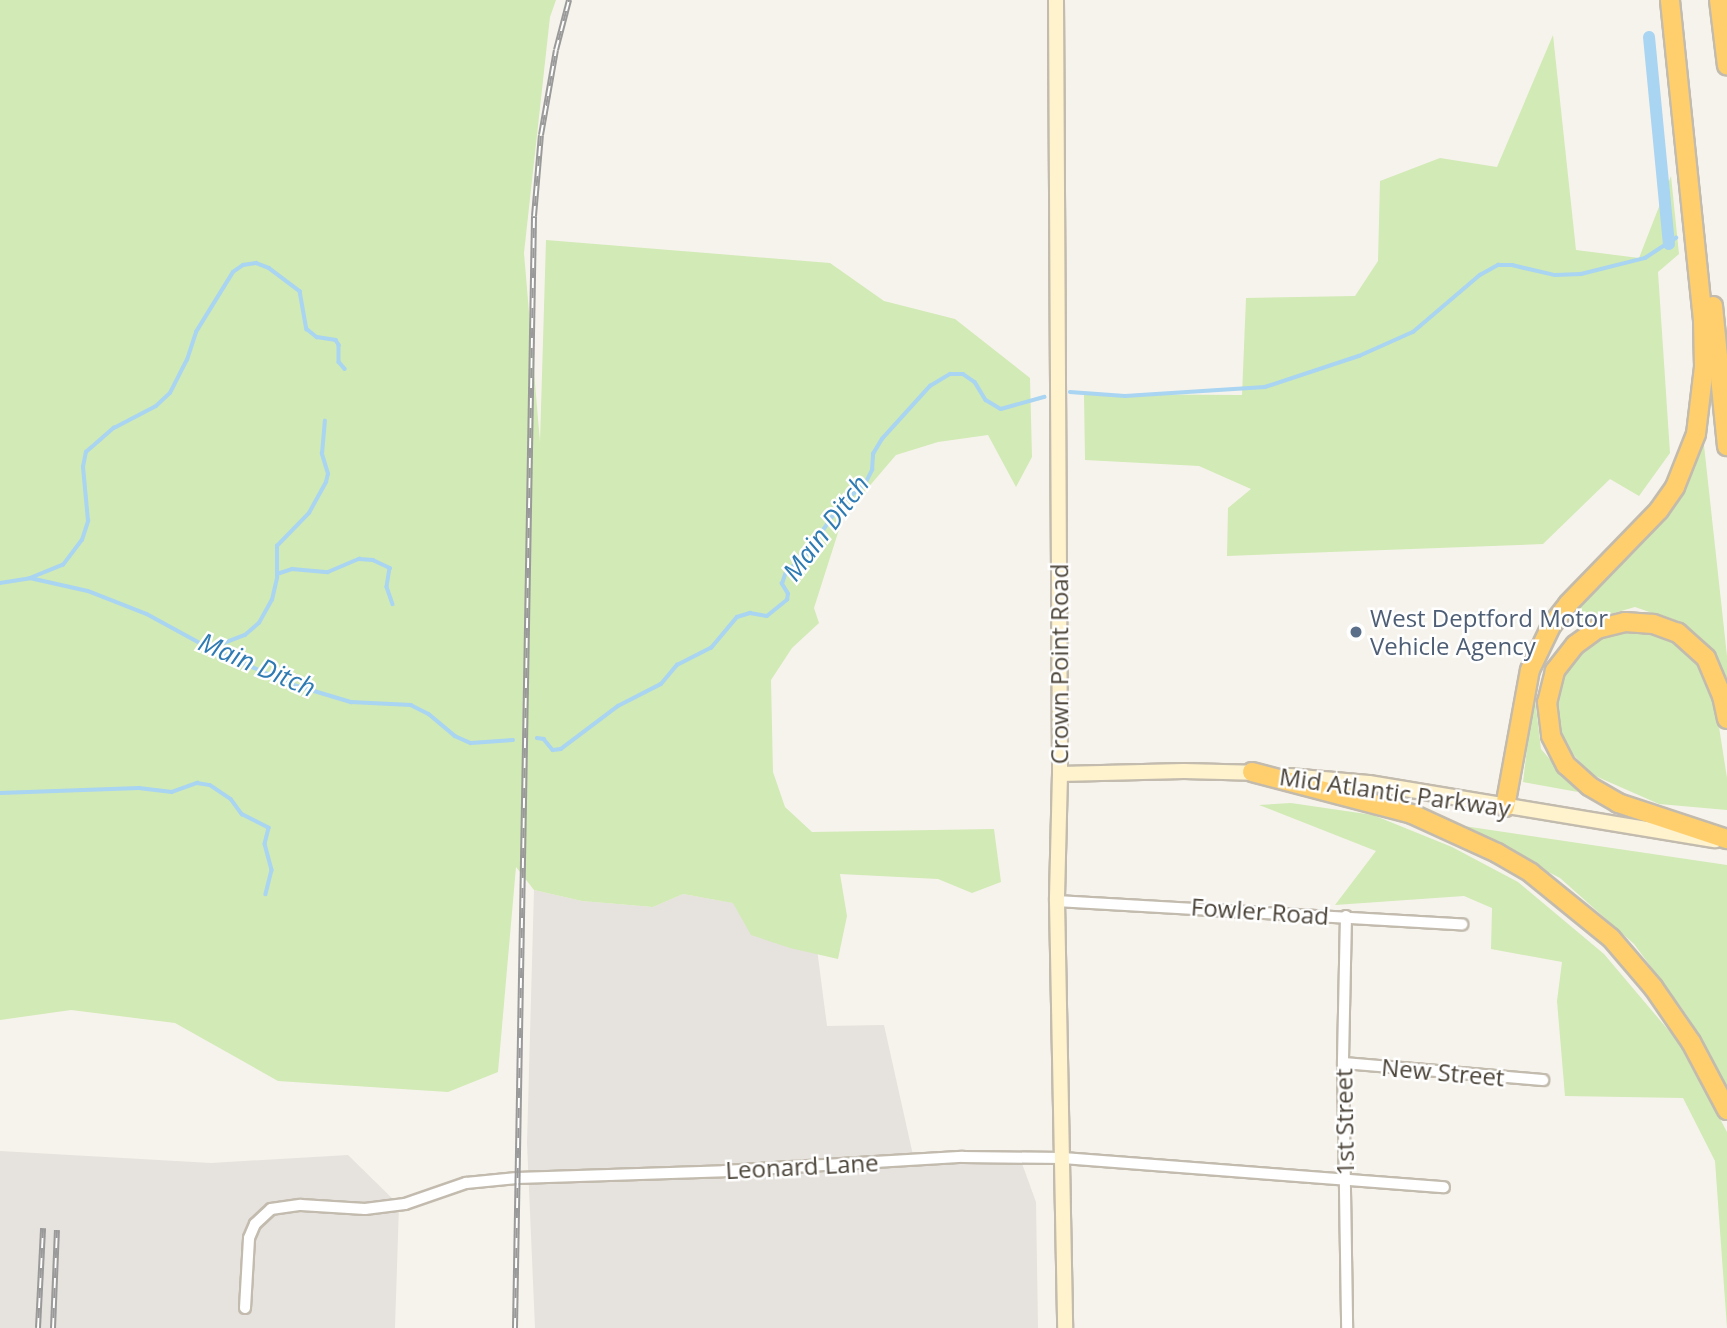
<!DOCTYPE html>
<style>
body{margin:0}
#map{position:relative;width:1727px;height:1328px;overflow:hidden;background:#f6f3ec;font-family:"Open Sans",sans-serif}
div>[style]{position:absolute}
.industrial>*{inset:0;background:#e6e2dd}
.green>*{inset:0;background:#d2eab5}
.stream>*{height:3.5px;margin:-1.75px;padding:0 1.75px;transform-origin:1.75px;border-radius:1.75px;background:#a9d4f2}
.canal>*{height:12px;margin:-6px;padding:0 6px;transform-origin:6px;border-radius:6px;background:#a9d4f2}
.roads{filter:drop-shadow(2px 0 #c2bbae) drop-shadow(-2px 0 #c2bbae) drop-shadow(0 2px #c2bbae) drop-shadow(0 -2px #c2bbae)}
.minor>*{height:10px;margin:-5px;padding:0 5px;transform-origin:5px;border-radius:5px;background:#fff}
.secondary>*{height:14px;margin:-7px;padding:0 7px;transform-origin:7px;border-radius:7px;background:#fff3cd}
.motorway>*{height:18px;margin:-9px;padding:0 9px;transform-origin:9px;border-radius:9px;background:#ffcf6e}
.rail>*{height:6px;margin-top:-3px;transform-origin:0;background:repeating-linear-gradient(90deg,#fff 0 10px,#9a9a9a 0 20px);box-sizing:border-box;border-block:2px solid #9a9a9a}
.dots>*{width:19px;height:19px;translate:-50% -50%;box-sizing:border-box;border:4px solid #fff;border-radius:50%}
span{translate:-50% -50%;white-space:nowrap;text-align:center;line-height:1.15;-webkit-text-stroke:5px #fff;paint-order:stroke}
.service-label{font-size:24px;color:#4e5e75}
.left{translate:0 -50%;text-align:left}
.street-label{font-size:24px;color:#4b4439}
.water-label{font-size:26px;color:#2e7ab2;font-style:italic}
</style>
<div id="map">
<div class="industrial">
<div style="clip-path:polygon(534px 890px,582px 901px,653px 907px,683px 894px,734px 903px,817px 949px,827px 1026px,884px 1025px,915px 1164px,1020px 1158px,1036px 1202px,1038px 1328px,535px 1328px,527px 1143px)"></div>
<div style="clip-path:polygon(0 1151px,211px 1163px,348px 1155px,399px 1205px,395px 1328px,0 1328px)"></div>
</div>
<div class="green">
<div style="clip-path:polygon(0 0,556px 0,550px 17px,524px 253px,540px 442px,546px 240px,830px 263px,884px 301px,955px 319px,1030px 378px,1032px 457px,1016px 487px,988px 435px,938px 442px,896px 455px,843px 517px,814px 608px,819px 623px,792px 648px,771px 680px,773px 772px,785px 807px,812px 832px,994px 829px,1001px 882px,972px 893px,938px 879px,840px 874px,847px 916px,838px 959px,790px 948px,751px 935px,733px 903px,683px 894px,653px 907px,582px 901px,534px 890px,516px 867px,498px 1072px,448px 1092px,278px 1081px,175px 1023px,71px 1010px,0 1020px)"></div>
<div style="clip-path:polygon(1553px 35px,1576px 250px,1639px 258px,1671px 176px,1679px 254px,1658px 272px,1670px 453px,1639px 496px,1610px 479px,1543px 544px,1227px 556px,1228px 508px,1251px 489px,1199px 466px,1085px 460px,1084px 394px,1242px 395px,1246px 298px,1355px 296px,1378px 261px,1380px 181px,1440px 158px,1497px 167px)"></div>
<div style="clip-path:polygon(1703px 436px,1727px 656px,1727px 678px,1678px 622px,1635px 607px,1576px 624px,1572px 614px,1668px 517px)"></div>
<div style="clip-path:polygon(1632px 626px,1673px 641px,1697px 663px,1714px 695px,1727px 778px,1727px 810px,1659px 804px,1593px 775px,1562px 743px,1555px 690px,1572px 661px,1599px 636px)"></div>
<div style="clip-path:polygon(1534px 690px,1541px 749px,1578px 792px,1523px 782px)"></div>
<div style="clip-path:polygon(1291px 803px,1373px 815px,1452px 847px,1518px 882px,1604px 954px,1681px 1045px,1727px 1132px,1727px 1328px,1715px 1161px,1683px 1098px,1565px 1096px,1557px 1001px,1562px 962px,1491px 949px,1492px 908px,1464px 896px,1335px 905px,1376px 851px,1259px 805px)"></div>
<div style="clip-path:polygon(1457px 825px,1727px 865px,1727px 1088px,1686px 1014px,1634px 944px,1560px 878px)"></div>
</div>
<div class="stream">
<div style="left:1070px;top:392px;width:55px;rotate:4.2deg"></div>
<div style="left:1125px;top:396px;width:140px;rotate:-3.7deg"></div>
<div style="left:1265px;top:387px;width:99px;rotate:-18.3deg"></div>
<div style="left:1359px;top:356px;width:59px;rotate:-24deg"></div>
<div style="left:1413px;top:332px;width:88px;rotate:-40.4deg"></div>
<div style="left:1480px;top:275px;width:21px;rotate:-29deg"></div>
<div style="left:1498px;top:265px;width:14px"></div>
<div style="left:1512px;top:265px;width:44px;rotate:13.1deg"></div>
<div style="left:1555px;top:275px;width:26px;rotate:-2deg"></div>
<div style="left:1581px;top:274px;width:66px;rotate:-14deg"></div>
<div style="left:1645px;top:258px;width:37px;rotate:-33deg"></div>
<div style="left:277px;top:574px;width:16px;rotate:-18deg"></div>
<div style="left:292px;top:569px;width:36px;rotate:5deg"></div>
<div style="left:328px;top:572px;width:34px;rotate:-23deg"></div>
<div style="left:359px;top:559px;width:14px;rotate:4deg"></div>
<div style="left:373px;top:560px;width:19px;rotate:25deg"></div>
<div style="left:390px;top:568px;width:19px;rotate:99deg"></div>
<div style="left:387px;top:587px;width:18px;rotate:71deg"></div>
<div style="left:30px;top:578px;width:35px;rotate:-22deg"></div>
<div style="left:63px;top:565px;width:31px;rotate:-53deg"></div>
<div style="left:82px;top:540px;width:20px;rotate:-72deg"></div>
<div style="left:88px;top:521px;width:54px;rotate:-95.3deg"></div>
<div style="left:83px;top:467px;width:15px;rotate:-79deg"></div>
<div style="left:86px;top:452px;width:37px;rotate:-41deg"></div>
<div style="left:114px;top:428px;width:47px;rotate:-27.6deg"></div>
<div style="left:156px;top:406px;width:19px;rotate:-43deg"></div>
<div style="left:170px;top:393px;width:37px;rotate:-63deg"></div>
<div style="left:187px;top:360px;width:29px;rotate:-72deg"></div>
<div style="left:196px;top:332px;width:70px;rotate:-58.3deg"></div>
<div style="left:233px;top:272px;width:12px;rotate:-35deg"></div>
<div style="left:243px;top:265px;width:13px;rotate:-9deg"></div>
<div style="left:256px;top:263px;width:14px;rotate:21deg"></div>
<div style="left:269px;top:268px;width:39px;rotate:37deg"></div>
<div style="left:300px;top:291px;width:39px;rotate:80deg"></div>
<div style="left:307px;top:329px;width:13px;rotate:39deg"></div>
<div style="left:317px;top:337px;width:19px;rotate:9deg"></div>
<div style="left:336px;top:340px;width:6px;rotate:59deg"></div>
<div style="left:339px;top:345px;width:17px;rotate:90deg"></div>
<div style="left:339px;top:362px;width:9px;rotate:49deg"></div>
<div style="left:0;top:583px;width:30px;rotate:-9deg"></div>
<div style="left:30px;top:578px;width:59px;rotate:12.6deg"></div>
<div style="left:88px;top:591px;width:63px;rotate:21.3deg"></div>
<div style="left:147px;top:614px;width:71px;rotate:28.7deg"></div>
<div style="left:209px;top:648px;width:90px;rotate:23.7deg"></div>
<div style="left:291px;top:684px;width:63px;rotate:16.7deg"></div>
<div style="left:351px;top:702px;width:60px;rotate:2.9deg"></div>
<div style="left:411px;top:705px;width:20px;rotate:27deg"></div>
<div style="left:429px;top:714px;width:34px;rotate:40deg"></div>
<div style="left:455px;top:736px;width:17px;rotate:24deg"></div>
<div style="left:471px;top:743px;width:42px;rotate:-4.1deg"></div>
<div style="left:211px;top:648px;width:36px;rotate:-21deg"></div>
<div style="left:245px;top:635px;width:18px;rotate:-41deg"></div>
<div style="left:259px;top:623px;width:26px;rotate:-61deg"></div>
<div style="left:272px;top:600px;width:23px;rotate:-77deg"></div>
<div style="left:277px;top:578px;width:32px;rotate:-90deg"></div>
<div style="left:277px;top:546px;width:46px;rotate:-45.9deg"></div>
<div style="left:309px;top:513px;width:35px;rotate:-61deg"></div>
<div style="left:326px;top:482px;width:8px;rotate:-76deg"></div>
<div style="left:328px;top:474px;width:21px;rotate:-107deg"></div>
<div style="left:322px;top:454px;width:33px;rotate:-85deg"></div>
<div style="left:537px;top:738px;width:7px;rotate:8deg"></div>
<div style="left:544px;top:739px;width:14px;rotate:51deg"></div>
<div style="left:553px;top:750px;width:8px;rotate:-7deg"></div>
<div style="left:561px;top:749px;width:71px;rotate:-37deg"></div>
<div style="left:618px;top:706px;width:48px;rotate:-27.1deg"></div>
<div style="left:661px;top:684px;width:25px;rotate:-50deg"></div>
<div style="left:677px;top:665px;width:38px;rotate:-27deg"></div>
<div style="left:711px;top:648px;width:40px;rotate:-50deg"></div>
<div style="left:737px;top:617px;width:14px;rotate:-17deg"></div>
<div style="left:750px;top:613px;width:17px;rotate:10deg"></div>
<div style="left:767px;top:616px;width:26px;rotate:-39deg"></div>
<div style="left:787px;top:600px;width:6px;rotate:-81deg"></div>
<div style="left:788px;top:594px;width:12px;rotate:-121deg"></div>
<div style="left:782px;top:584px;width:13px;rotate:-72deg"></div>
<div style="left:786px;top:572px;width:28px;rotate:-41deg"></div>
<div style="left:807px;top:554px;width:59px;rotate:-56deg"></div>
<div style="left:840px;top:505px;width:33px;rotate:-40deg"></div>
<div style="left:865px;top:484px;width:16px;rotate:-63deg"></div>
<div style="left:872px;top:470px;width:16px;rotate:-86deg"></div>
<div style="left:873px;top:454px;width:17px;rotate:-59deg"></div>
<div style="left:882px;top:439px;width:72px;rotate:-47.8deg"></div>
<div style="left:930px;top:386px;width:23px;rotate:-31deg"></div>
<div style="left:950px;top:374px;width:13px"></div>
<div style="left:963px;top:374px;width:14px;rotate:34deg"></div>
<div style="left:975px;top:382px;width:21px;rotate:59deg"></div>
<div style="left:986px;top:400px;width:17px;rotate:31deg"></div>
<div style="left:1001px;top:409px;width:45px;rotate:-15.6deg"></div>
<div style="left:0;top:793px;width:139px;rotate:-2.1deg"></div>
<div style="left:139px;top:788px;width:33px;rotate:7deg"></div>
<div style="left:172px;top:792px;width:27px;rotate:-20deg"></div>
<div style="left:197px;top:783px;width:13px;rotate:9deg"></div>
<div style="left:210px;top:785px;width:25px;rotate:34deg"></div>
<div style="left:231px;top:799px;width:19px;rotate:54deg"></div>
<div style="left:242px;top:814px;width:30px;rotate:27deg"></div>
<div style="left:269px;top:828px;width:16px;rotate:104deg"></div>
<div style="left:265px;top:844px;width:27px;rotate:75deg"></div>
<div style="left:272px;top:870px;width:25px;rotate:104deg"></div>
</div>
<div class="canal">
<div style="left:1649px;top:37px;width:208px;rotate:84.5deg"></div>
</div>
<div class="roads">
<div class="minor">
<div style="left:1057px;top:901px;width:406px;rotate:3.3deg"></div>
<div style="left:1346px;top:916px;width:147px;rotate:91.2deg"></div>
<div style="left:1343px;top:1063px;width:265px;rotate:89.1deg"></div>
<div style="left:1343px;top:1063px;width:201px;rotate:4.9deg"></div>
<div style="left:245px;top:1308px;width:70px;rotate:-86.7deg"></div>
<div style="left:249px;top:1238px;width:15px;rotate:-67deg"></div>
<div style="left:255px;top:1224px;width:22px;rotate:-43deg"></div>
<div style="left:271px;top:1209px;width:30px;rotate:-8deg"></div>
<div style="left:301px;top:1205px;width:64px;rotate:3.6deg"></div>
<div style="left:365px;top:1209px;width:40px;rotate:-7.1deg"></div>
<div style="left:405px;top:1204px;width:65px;rotate:-19deg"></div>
<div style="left:466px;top:1183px;width:51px;rotate:-5.6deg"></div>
<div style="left:517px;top:1178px;width:207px;rotate:-1.9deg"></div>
<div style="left:724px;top:1171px;width:239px;rotate:-3.4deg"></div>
<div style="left:963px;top:1157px;width:100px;rotate:0.6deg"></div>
<div style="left:1063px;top:1158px;width:382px;rotate:4.4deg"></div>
</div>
<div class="secondary">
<div style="left:1056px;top:0;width:774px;rotate:89.7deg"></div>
<div style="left:1060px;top:774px;width:127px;rotate:91.4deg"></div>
<div style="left:1057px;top:901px;width:427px;rotate:88.9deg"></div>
<div style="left:1060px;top:774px;width:124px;rotate:-1.4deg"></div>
<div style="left:1184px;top:771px;width:78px;rotate:1.5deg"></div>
<div style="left:1289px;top:776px;width:80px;rotate:5deg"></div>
<div style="left:1369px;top:783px;width:351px;rotate:9.4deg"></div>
</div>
<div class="motorway">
<div style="left:1719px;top:0;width:66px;rotate:83.1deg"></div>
<div style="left:1713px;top:306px;width:141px;rotate:84.3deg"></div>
<div style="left:1727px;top:719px;width:24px;rotate:-102deg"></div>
<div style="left:1722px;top:696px;width:41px;rotate:-112.8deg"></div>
<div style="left:1706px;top:658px;width:38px;rotate:-138deg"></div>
<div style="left:1678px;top:633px;width:27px;rotate:-160deg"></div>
<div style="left:1653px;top:624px;width:28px;rotate:-176deg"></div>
<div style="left:1625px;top:622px;width:29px;rotate:166deg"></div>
<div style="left:1597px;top:629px;width:27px;rotate:144deg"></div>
<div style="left:1575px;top:645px;width:33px;rotate:128deg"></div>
<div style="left:1555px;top:671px;width:32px;rotate:104deg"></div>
<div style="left:1547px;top:702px;width:34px;rotate:83deg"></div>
<div style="left:1551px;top:736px;width:33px;rotate:63deg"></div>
<div style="left:1566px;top:765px;width:31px;rotate:42deg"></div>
<div style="left:1589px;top:786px;width:34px;rotate:30deg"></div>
<div style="left:1618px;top:803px;width:115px;rotate:18.3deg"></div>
<div style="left:1252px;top:772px;width:165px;rotate:14.7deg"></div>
<div style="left:1412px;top:814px;width:94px;rotate:24.6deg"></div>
<div style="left:1497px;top:853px;width:39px;rotate:30deg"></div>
<div style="left:1531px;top:873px;width:103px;rotate:39.1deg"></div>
<div style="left:1611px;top:938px;width:65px;rotate:49.4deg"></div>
<div style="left:1653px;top:987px;width:67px;rotate:55.4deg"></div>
<div style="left:1691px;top:1042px;width:77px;rotate:62.1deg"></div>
<div style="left:1505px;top:807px;width:139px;rotate:-79.7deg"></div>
<div style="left:1530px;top:670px;width:49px;rotate:-64.5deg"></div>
<div style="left:1551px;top:626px;width:28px;rotate:-52deg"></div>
<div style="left:1568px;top:604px;width:131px;rotate:-45.9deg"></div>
<div style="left:1659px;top:510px;width:28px;rotate:-55deg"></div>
<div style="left:1675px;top:487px;width:57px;rotate:-68.4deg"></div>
<div style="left:1696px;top:434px;width:67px;rotate:-83.2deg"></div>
<div style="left:1704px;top:367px;width:47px;rotate:-91.2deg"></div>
<div style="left:1703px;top:320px;width:322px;rotate:-95.9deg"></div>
</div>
</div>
<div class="rail">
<div style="left:38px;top:1328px;width:100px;rotate:-87.1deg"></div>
<div style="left:53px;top:1328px;width:98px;rotate:-87.7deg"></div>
<div style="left:515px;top:1328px;width:1112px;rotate:-89.02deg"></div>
<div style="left:534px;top:216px;width:81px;rotate:-85.1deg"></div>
<div style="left:541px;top:135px;width:86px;rotate:-80deg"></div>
<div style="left:556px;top:50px;width:52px;rotate:-75.4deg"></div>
</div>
<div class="dots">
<div style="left:1356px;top:632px;background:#5c6f8a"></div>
</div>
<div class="service-label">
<span class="left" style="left:1370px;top:632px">West Deptford Motor<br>Vehicle Agency</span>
</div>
<div class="street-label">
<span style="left:1059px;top:664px;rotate:-90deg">Crown Point Road</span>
<span style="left:1395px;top:792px;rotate:8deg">Mid Atlantic Parkway</span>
<span style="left:1260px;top:911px;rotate:4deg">Fowler Road</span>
<span style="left:1443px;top:1072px;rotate:5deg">New Street</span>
<span style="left:1344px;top:1122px;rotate:-91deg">1st Street</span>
<span style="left:802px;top:1166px;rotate:-3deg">Leonard Lane</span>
</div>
<div class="water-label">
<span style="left:826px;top:528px;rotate:-53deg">Main Ditch</span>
<span style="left:257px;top:665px;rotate:23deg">Main Ditch</span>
</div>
</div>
